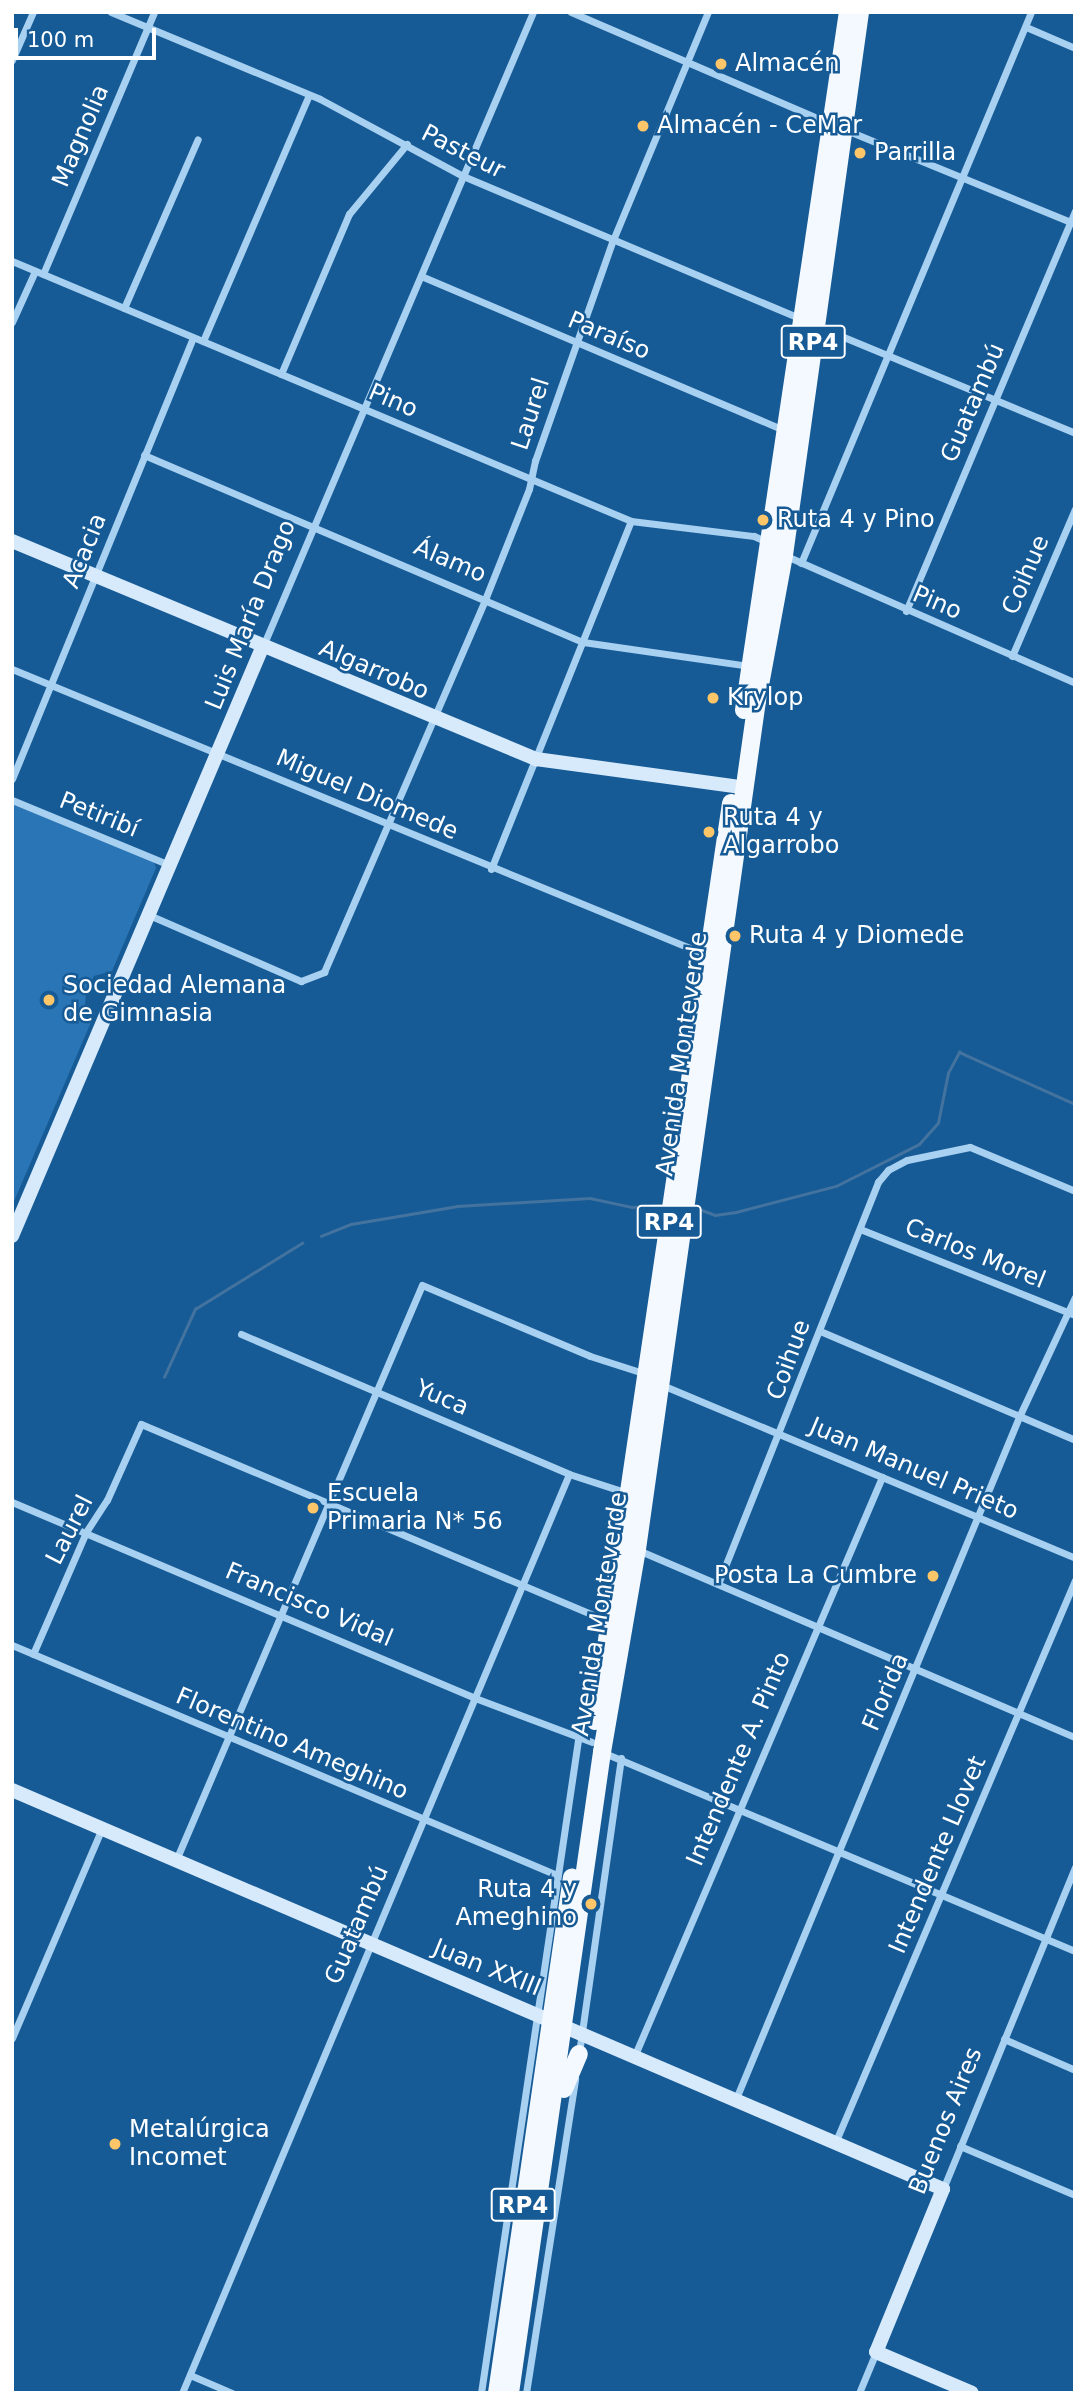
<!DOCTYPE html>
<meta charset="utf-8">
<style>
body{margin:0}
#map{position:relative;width:1087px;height:2405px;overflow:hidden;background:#165b96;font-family:"DejaVu Sans",sans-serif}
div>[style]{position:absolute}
.green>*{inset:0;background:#2a75b5}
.stream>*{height:2.5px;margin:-1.25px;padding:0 1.25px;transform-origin:1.25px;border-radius:1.25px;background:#43739e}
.street>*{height:7px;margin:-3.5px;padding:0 3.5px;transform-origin:3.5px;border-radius:3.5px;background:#a8d0f1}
.secondary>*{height:14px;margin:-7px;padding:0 7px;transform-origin:7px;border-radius:7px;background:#d7eafc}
.primary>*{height:18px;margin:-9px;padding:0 9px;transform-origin:9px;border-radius:9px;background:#f3f9ff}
.dots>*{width:19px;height:19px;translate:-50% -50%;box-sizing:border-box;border:4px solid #165b96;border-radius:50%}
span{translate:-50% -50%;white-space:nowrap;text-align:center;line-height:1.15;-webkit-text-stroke:5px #165b96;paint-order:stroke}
.shield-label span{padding:2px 5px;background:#165b96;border:2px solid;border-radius:5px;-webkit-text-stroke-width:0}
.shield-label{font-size:23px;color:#fff;font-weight:700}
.poi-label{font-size:24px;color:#fff}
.left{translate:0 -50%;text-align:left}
.right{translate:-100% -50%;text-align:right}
.street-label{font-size:24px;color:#fff}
.frame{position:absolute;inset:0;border:14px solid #fff;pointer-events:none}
.scale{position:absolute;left:14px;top:28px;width:142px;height:32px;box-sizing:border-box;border:4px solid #fff;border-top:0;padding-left:9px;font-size:21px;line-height:24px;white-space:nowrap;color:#fff;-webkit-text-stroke:5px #165b96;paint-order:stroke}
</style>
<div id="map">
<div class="green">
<div style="clip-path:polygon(12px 804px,154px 862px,156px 868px,112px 971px,94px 976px,86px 994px,85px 1005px,95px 1013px,12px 1206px)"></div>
</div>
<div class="stream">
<div style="left:702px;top:1210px;width:14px;rotate:21deg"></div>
<div style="left:715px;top:1215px;width:21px;rotate:-8deg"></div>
<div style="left:736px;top:1212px;width:103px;rotate:-14.6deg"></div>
<div style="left:836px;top:1186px;width:93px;rotate:-26.8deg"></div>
<div style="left:919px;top:1144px;width:28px;rotate:-48deg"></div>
<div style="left:938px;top:1123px;width:51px;rotate:-78.7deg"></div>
<div style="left:948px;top:1073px;width:24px;rotate:-62deg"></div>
<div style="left:959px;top:1052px;width:127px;rotate:24.1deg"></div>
<div style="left:321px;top:1236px;width:32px;rotate:-22deg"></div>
<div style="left:351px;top:1224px;width:108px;rotate:-9.6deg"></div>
<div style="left:457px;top:1206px;width:133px;rotate:-3.4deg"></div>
<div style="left:590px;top:1198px;width:43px;rotate:12.1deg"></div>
<div style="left:632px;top:1207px;width:30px;rotate:-4deg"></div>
<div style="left:164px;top:1377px;width:75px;rotate:-65.5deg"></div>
<div style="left:195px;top:1309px;width:126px;rotate:-31.7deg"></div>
</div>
<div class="street">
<div style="left:111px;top:12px;width:226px;rotate:22.6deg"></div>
<div style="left:320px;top:99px;width:162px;rotate:28.3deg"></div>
<div style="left:463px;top:176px;width:367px;rotate:22.9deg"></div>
<div style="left:571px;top:12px;width:283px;rotate:23.3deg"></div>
<div style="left:1026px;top:27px;width:53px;rotate:23.2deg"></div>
<div style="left:12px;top:60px;width:52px;rotate:-66.4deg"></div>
<div style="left:846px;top:130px;width:248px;rotate:22.3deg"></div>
<div style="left:12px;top:261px;width:671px;rotate:22.78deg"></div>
<div style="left:631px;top:521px;width:124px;rotate:7deg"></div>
<div style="left:754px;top:536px;width:17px;rotate:25deg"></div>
<div style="left:43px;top:274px;width:285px;rotate:-67deg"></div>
<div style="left:421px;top:276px;width:394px;rotate:23deg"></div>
<div style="left:124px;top:308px;width:184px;rotate:-66.4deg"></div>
<div style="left:12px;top:322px;width:56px;rotate:-65.7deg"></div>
<div style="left:817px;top:326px;width:279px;rotate:22.5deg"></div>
<div style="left:203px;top:341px;width:268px;rotate:-66.7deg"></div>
<div style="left:281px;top:374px;width:174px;rotate:-67deg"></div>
<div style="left:349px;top:214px;width:91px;rotate:-50.4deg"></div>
<div style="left:144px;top:455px;width:477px;rotate:23.1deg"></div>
<div style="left:583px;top:642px;width:169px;rotate:8.2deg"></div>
<div style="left:784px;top:555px;width:318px;rotate:23.7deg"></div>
<div style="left:801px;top:563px;width:597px;rotate:-67.34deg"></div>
<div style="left:906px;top:611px;width:435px;rotate:-67.1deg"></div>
<div style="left:263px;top:646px;width:689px;rotate:-66.93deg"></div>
<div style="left:1012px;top:656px;width:160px;rotate:-66.8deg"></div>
<div style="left:12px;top:669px;width:752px;rotate:22.37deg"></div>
<div style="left:12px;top:779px;width:477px;rotate:-67.7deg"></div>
<div style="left:12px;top:800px;width:171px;rotate:22.4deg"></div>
<div style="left:491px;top:869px;width:375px;rotate:-68.1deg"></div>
<div style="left:149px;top:915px;width:166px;rotate:23.5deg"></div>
<div style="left:301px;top:981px;width:25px;rotate:-21deg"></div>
<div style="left:324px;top:972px;width:408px;rotate:-66.6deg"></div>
<div style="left:486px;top:597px;width:116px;rotate:-68.3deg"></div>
<div style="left:529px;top:489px;width:29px;rotate:-78deg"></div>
<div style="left:535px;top:461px;width:234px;rotate:-70.6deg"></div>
<div style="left:613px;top:240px;width:247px;rotate:-67.4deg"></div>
<div style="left:860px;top:1229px;width:232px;rotate:21.8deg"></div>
<div style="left:820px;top:1331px;width:277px;rotate:23.1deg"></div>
<div style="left:241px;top:1334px;width:357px;rotate:23.1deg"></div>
<div style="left:569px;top:1474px;width:62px;rotate:17.9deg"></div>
<div style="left:662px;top:1385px;width:448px;rotate:22.7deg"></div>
<div style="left:12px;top:1502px;width:503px;rotate:22.94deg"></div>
<div style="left:475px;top:1698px;width:125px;rotate:20.6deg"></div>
<div style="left:638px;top:1550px;width:475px;rotate:23.2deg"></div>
<div style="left:718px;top:1584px;width:433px;rotate:-68.3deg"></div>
<div style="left:878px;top:1182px;width:16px;rotate:-50deg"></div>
<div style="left:888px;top:1170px;width:21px;rotate:-28deg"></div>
<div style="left:907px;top:1160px;width:64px;rotate:-11.7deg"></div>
<div style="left:970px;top:1147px;width:114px;rotate:22.7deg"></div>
<div style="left:12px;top:1645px;width:592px;rotate:22.88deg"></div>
<div style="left:33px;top:1654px;width:133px;rotate:-66.5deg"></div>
<div style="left:86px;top:1532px;width:38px;rotate:-57deg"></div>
<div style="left:107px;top:1500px;width:83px;rotate:-65.9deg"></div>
<div style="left:141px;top:1424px;width:509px;rotate:22.89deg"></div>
<div style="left:602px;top:1752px;width:513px;rotate:22.82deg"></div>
<div style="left:176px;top:1860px;width:625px;rotate:-66.84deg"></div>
<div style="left:422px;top:1285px;width:182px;rotate:22.9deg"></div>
<div style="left:590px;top:1356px;width:59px;rotate:17.8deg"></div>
<div style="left:12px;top:2038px;width:226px;rotate:-66.8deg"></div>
<div style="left:1004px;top:2039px;width:77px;rotate:23.6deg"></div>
<div style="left:579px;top:2053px;width:298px;rotate:-81.9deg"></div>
<div style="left:634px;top:2057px;width:631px;rotate:-66.85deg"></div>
<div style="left:735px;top:2101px;width:741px;rotate:-67.45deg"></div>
<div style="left:1019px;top:1417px;width:132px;rotate:-65deg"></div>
<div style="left:835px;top:2143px;width:612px;rotate:-66.91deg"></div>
<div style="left:960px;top:2146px;width:125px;rotate:23.1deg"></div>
<div style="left:943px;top:2189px;width:348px;rotate:-67.7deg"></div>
<div style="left:190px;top:2375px;width:46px;rotate:23.2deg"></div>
<div style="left:182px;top:2393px;width:997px;rotate:-67.16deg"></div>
<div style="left:481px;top:2393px;width:660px;rotate:-81.55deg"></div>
<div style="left:526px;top:2393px;width:318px;rotate:-81.1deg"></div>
<div style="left:859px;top:2393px;width:44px;rotate:-67.5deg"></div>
</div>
<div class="secondary">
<div style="left:12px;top:541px;width:568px;rotate:22.59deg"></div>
<div style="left:536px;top:759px;width:200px;rotate:7.8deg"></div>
<div style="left:12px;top:1236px;width:639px;rotate:-66.97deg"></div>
<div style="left:12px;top:1790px;width:1013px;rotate:23.2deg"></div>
<div style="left:943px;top:2189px;width:176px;rotate:112.3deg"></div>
<div style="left:876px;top:2352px;width:104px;rotate:23.1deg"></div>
</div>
<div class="primary">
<div style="left:744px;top:710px;width:706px;rotate:-81.53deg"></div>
<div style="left:595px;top:1721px;width:928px;rotate:-81.57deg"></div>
<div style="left:564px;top:2089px;width:38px;rotate:-67deg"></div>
<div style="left:497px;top:2393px;width:521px;rotate:-81.73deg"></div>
<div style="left:510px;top:2393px;width:648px;rotate:-81.83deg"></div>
<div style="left:602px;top:1752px;width:206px;rotate:-80.2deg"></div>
<div style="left:637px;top:1549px;width:856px;rotate:-81.95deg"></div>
<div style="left:757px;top:701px;width:148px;rotate:-79.5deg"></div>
<div style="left:784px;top:555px;width:548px;rotate:-82.03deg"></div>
</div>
<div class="dots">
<div style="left:721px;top:64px;background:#ffc569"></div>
<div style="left:643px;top:126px;background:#ffc569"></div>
<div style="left:860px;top:153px;background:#ffc569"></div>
<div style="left:763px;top:520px;background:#ffc569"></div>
<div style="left:713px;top:698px;background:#ffc569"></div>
<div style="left:709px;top:832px;background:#ffc569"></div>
<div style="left:735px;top:936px;background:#ffc569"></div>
<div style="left:49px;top:1000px;background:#ffc569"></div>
<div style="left:313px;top:1508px;background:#ffc569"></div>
<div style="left:933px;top:1576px;background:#ffc569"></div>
<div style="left:591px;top:1904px;background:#ffc569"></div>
<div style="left:115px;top:2144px;background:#ffc569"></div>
</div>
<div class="shield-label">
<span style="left:813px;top:342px">RP4</span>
<span style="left:669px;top:1222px">RP4</span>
<span style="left:523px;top:2205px">RP4</span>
</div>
<div class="poi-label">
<span class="left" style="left:735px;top:64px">Almacén</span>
<span class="left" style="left:657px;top:126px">Almacén - CeMar</span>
<span class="left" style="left:874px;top:153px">Parrilla</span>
<span class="left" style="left:777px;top:520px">Ruta 4 y Pino</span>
<span class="left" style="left:727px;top:698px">Krylop</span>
<span class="left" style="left:723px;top:832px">Ruta 4 y<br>Algarrobo</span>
<span class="left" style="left:749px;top:936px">Ruta 4 y Diomede</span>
<span class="left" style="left:63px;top:1000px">Sociedad Alemana<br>de Gimnasia</span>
<span class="left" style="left:327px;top:1508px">Escuela<br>Primaria N* 56</span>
<span class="right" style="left:917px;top:1576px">Posta La Cumbre</span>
<span class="right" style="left:577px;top:1904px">Ruta 4 y<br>Ameghino</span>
<span class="left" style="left:129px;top:2144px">Metalúrgica<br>Incomet</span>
</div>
<div class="street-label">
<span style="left:81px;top:136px;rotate:-67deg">Magnolia</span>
<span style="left:463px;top:152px;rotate:27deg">Pasteur</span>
<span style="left:609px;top:336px;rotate:23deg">Paraíso</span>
<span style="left:393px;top:401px;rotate:23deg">Pino</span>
<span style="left:973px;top:403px;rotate:-67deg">Guatambú</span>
<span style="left:531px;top:414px;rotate:-72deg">Laurel</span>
<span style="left:85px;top:551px;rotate:-68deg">Acacia</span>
<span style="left:450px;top:561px;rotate:23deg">Álamo</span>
<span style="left:1026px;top:575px;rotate:-67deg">Coihue</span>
<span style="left:937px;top:603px;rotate:23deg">Pino</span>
<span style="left:251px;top:615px;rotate:-68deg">Luis María Drago</span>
<span style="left:374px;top:670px;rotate:23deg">Algarrobo</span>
<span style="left:367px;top:795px;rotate:23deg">Miguel Diomede</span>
<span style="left:99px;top:815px;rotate:22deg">Petiribí</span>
<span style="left:682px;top:1054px;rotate:-82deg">Avenida Monteverde</span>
<span style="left:975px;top:1254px;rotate:22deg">Carlos Morel</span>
<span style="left:789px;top:1360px;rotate:-70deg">Coihue</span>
<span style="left:442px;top:1398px;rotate:23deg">Yuca</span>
<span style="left:914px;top:1469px;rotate:23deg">Juan Manuel Prieto</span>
<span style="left:70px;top:1530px;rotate:-63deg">Laurel</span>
<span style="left:309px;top:1605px;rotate:23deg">Francisco Vidal</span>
<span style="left:600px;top:1614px;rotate:-81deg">Avenida Monteverde</span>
<span style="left:886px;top:1692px;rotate:-67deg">Florida</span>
<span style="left:292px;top:1744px;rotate:23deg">Florentino Ameghino</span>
<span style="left:739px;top:1759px;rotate:-67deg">Intendente A. Pinto</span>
<span style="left:938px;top:1855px;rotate:-67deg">Intendente Llovet</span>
<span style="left:357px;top:1925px;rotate:-67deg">Guatambú</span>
<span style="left:487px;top:1968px;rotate:22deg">Juan XXIII</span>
<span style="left:946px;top:2121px;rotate:-68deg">Buenos Aires</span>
</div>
<div class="frame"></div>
<div class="scale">100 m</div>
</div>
